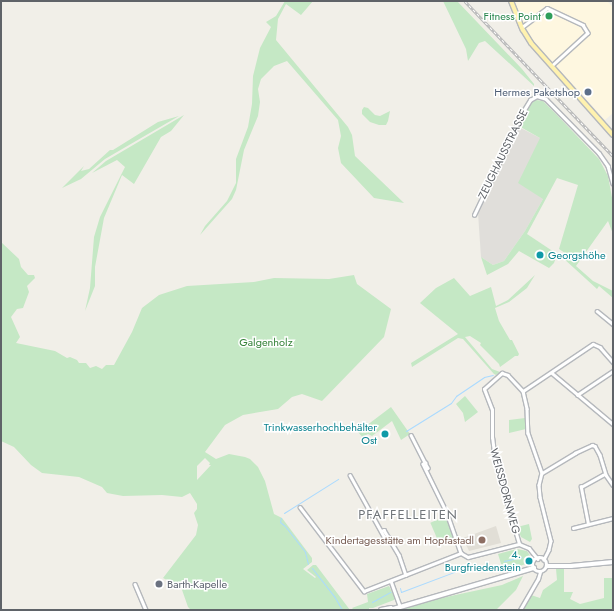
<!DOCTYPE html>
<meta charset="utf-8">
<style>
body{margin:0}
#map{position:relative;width:614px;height:611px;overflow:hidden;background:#f1efe8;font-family:Jost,sans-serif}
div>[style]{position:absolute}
.commercial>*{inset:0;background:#fef7e0}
.industrial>*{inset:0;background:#e0deda}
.education>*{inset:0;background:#e1ded6}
.green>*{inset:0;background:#c5e8c5;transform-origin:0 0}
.stream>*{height:1px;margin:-0.5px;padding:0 0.5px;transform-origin:0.5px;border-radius:0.5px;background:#aadaff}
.roads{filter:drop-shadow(1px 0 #b5b8bc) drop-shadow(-1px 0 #b5b8bc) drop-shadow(0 1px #b5b8bc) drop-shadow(0 -1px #b5b8bc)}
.street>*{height:2.5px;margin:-1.25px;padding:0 1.25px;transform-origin:1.25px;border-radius:1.25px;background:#fff}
.secondary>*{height:3.5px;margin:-1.75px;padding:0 1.75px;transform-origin:1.75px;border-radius:1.75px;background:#fff}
.secondary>.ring{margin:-1.75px;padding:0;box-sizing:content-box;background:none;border:3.5px solid #fff;border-radius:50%}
.primary>*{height:4px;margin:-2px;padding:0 2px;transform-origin:2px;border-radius:2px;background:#fff2af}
.rail>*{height:2.5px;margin-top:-1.25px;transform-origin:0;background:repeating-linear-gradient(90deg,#fff 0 3px,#b6b7b8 0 6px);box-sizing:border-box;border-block:1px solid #b6b7b8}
.dots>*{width:11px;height:11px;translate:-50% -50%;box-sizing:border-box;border:2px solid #fff;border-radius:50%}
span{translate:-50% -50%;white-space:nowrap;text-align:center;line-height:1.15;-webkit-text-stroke:3px #fff;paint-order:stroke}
.leisure-label{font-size:11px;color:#27864d}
.right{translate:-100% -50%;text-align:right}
.service-label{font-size:11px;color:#4e5e75}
.street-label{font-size:11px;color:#5f6368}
.culture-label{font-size:11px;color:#0d838f}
.left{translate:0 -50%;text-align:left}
.park-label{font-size:11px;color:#348238}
.education-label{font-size:11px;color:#785e54}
.worship-label{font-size:11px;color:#5b616d}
.quarter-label{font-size:13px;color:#70757a;letter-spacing:1px}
.frame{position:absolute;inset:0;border:2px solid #5f6368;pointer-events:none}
</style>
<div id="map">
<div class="commercial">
<div style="clip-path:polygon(515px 1px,607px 1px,613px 7px,613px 113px,605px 120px,534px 42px,526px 31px)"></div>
</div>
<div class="industrial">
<div style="clip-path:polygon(517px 126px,540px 138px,543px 199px,525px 231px,504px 261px,493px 265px,481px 257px,478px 213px)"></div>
</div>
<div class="education">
<div style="clip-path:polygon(496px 526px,501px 543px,469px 551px,463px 538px)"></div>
</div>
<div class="green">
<div style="clip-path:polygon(285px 1px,313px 1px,301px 15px,286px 4px,278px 19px,276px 40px,348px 127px,352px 135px,355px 156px,404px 203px,374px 198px,341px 163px,338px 148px,341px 136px,338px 120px,287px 61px,274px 66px,261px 79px,258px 89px,260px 102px,258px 116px,244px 150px,236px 190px,232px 199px,200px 235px,205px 226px,227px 201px,236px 183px,236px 159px,248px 127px,252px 104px,253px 76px,260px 48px,271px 27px,266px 22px,276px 16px)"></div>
<div style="clip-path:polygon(443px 1px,457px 1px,522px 69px,534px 84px,534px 86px,485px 41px,479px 43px,468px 61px,466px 49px)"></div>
<div style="clip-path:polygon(536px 100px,543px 101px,556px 114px,599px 159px,608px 176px,613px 203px,613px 234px,608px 221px,576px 266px,593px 281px,613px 291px,613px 298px,599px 286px,597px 289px,563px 258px,568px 255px,559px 249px,578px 185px,557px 178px,527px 234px,557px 254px,554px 263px,549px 268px,519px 251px,508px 264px,487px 275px,481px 257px,493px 265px,504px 261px,525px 231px,543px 199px,518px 183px,540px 138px,517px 125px,528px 105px)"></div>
<div style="clip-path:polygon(364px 107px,368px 108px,375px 115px,380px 116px,390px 111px,388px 121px,386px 125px,379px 125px,370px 122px,362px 114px,362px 110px)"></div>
<div style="clip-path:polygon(184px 115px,171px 131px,161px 137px,134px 184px,122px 175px,104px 218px,95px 267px,95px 286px,85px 311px,90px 288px,94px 237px,100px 217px,125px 167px,117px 160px,92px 173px,106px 161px)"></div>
<div style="clip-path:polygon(179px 116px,105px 159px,81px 179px,62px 188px,84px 166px,81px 171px,89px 169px,110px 150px,113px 150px,158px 122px)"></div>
<div style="clip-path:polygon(evenodd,1px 242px,19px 259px,21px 267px,28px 275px,34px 275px,35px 278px,27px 286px,29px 292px,23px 308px,17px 309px,11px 317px,20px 337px,16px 343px,55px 351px,67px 358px,70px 357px,77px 360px,79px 363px,86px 363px,90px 368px,96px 366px,102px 369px,106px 365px,114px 365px,132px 332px,142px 308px,159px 295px,187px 286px,254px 282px,274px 278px,329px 279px,354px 275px,357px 284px,391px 309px,384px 337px,322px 401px,302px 394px,292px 397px,278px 409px,243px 415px,225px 425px,205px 452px,216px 459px,229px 454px,245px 457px,250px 459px,258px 467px,265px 481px,274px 514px,282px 518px,312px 558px,312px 562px,303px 569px,315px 578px,316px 577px,307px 570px,313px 565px,316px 565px,350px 610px,191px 610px,188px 607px,181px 587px,163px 578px,196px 535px,198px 525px,194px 513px,197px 509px,197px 504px,190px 493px,182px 497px,162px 495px,123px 496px,107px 493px,102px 487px,79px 477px,42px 473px,31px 465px,14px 447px,1px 441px,1px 242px,205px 458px,210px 463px,209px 465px,211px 465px,197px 480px,197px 466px,205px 458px)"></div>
<div style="clip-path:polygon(535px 275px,527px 288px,509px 302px,495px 308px,499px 321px,510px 340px,512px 340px,519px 354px,518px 356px,515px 356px,500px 367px,499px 364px,480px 345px,481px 343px,470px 336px,465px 337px,492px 369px,500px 372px,496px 375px,494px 374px,463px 339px,458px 338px,412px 367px,411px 363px,458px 334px,420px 303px,436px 288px,454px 278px,470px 296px,491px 287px,496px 306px,508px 300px)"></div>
<div style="clip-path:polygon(465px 396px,478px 412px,465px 422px,463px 413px,456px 404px)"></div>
<div style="clip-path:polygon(391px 407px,410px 434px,401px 440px,392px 421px,372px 436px,368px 434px,364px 436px,365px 440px,358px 432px)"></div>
<div style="clip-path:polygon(525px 418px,526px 429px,509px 433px,509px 420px)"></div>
<div style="left:446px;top:516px;width:23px;height:17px;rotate:67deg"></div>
<div style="clip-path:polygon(529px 524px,532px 539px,530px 542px,521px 537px,517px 527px)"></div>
<div style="clip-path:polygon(517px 549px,527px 551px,531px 557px,530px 560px,526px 564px,506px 570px,502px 567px,498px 554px)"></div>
<div style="clip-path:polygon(556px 569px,564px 569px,564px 592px,573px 592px,570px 599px,580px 604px,604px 598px,604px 578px,613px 578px,613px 610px,522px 610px,531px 595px,540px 598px,543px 590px,557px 580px)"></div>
<div style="clip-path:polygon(523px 576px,516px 590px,496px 610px,402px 610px,432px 600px,502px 585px)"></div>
<div style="clip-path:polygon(389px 586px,395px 598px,394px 600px,373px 608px,369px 608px,369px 610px,354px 610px,352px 608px,368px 602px,367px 594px)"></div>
</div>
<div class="stream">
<div style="left:406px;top:431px;width:53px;rotate:-31.9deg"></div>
<div style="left:451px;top:403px;width:9px;rotate:-54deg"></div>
<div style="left:456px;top:396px;width:34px;rotate:-34deg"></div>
<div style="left:484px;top:377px;width:9px;rotate:-13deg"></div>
<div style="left:284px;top:513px;width:64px;rotate:-32.2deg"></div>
<div style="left:281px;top:518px;width:4px;rotate:104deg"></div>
<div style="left:280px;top:522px;width:6px;rotate:39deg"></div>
<div style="left:285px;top:526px;width:33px;rotate:52deg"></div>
<div style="left:305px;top:552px;width:12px;rotate:76deg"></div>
<div style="left:504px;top:561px;width:18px;rotate:-13deg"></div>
<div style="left:312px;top:568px;width:36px;rotate:52deg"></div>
<div style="left:334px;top:596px;width:16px;rotate:60deg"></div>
<div style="left:400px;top:588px;width:4px;rotate:76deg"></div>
<div style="left:401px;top:592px;width:57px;rotate:-20.7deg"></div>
<div style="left:372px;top:602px;width:21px;rotate:-29deg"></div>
</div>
<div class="roads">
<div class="street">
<div style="left:522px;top:27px;width:31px;rotate:-37deg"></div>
<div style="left:547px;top:8px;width:40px;rotate:25deg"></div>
<div style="left:583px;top:25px;width:9px;rotate:58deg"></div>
<div style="left:588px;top:33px;width:49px;rotate:137.5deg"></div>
<div style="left:474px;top:215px;width:116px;rotate:-64.5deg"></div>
<div style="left:524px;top:110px;width:12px;rotate:-59deg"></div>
<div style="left:530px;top:100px;width:8px;rotate:-30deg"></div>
<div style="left:537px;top:96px;width:9px;rotate:18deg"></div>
<div style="left:546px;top:99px;width:76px;rotate:45.5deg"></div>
<div style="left:599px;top:153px;width:16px;rotate:55deg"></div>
<div style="left:608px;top:166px;width:18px;rotate:74deg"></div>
<div style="left:597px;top:311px;width:21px;rotate:39deg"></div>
<div style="left:552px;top:373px;width:80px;rotate:39.9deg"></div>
<div style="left:523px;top:391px;width:84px;rotate:-33.9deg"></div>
<div style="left:593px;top:344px;width:8px;rotate:23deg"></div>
<div style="left:600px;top:347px;width:20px;rotate:49deg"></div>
<div style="left:577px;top:395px;width:43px;rotate:-33.7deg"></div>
<div style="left:411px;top:435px;width:37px;rotate:63deg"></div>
<div style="left:428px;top:468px;width:2px;rotate:153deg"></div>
<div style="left:426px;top:463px;width:3px;rotate:162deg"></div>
<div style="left:423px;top:464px;width:55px;rotate:63.9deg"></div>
<div style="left:447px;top:513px;width:42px;rotate:70.7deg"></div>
<div style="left:542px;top:473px;width:39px;rotate:-31deg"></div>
<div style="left:575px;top:453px;width:19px;rotate:-25deg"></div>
<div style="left:592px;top:445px;width:3px;rotate:18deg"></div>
<div style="left:595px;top:446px;width:10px;rotate:61deg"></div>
<div style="left:600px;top:455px;width:21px;rotate:73deg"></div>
<div style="left:350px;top:475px;width:74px;rotate:61deg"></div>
<div style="left:386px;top:540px;width:4px;rotate:-34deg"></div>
<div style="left:300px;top:507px;width:106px;rotate:52.7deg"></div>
<div style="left:364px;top:591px;width:104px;rotate:-21.4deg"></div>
<div style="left:461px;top:553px;width:8px;rotate:30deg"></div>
<div style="left:468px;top:557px;width:53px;rotate:-14.3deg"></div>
<div style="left:519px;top:544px;width:11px;rotate:22deg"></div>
<div style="left:529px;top:548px;width:14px;rotate:51deg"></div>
<div style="left:588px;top:524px;width:38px;rotate:-101deg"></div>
<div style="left:581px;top:487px;width:25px;rotate:-29deg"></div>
<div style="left:603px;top:475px;width:3px"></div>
<div style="left:606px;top:475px;width:12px;rotate:55deg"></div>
<div style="left:573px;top:528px;width:41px;rotate:-14deg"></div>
<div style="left:381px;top:531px;width:3px;rotate:-18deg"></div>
<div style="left:384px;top:530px;width:29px;rotate:59deg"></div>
<div style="left:399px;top:555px;width:21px;rotate:71deg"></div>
<div style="left:519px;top:544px;width:86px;rotate:-106.1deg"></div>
<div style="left:495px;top:461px;width:23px;rotate:-97deg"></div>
<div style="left:492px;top:438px;width:28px;rotate:-90deg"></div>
<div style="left:492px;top:410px;width:22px;rotate:-111deg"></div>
<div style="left:484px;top:389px;width:24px;rotate:-42deg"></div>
<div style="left:502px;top:373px;width:6px;rotate:18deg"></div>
<div style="left:508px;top:375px;width:22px;rotate:47deg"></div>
<div style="left:523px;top:391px;width:18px;rotate:77deg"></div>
<div style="left:527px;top:409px;width:24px;rotate:88deg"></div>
<div style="left:528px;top:433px;width:42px;rotate:70.7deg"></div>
<div style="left:542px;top:473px;width:12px;rotate:104deg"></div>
<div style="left:539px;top:485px;width:12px;rotate:85deg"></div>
<div style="left:540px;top:497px;width:45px;rotate:76deg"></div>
<div style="left:551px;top:541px;width:9px;rotate:103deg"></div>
<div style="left:549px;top:550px;width:11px;rotate:117deg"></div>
<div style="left:391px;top:581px;width:27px;rotate:70deg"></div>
<div style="left:135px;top:584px;width:28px;rotate:67deg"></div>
<div style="left:520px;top:610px;width:36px;rotate:-60deg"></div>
<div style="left:538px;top:579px;width:7px;rotate:-74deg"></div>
</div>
<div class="secondary">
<div class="ring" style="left:533px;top:558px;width:10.5px;height:10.5px"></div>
<div style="left:547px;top:566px;width:24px"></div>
<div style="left:571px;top:566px;width:42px;rotate:-5.4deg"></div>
<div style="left:381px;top:610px;width:10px;rotate:-11deg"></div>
<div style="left:390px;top:610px;width:150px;rotate:-16.3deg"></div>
</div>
<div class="primary">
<div style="left:511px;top:1px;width:31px;rotate:68deg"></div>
<div style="left:523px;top:30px;width:15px;rotate:58deg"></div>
<div style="left:531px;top:43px;width:123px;rotate:48.3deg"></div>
</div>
</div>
<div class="rail">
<div style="left:465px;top:1px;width:214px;rotate:46.3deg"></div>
</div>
<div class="dots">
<div style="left:549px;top:16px;background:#2e9e5b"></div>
<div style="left:588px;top:92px;background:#5c6f8a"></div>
<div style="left:540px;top:255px;background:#0f9aa8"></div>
<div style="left:385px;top:434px;background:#0f9aa8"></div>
<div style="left:482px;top:540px;background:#8d6e63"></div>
<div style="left:529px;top:561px;background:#0f9aa8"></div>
<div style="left:159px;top:584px;background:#6b7280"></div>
</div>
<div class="leisure-label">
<span class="right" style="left:541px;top:16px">Fitness Point</span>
</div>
<div class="service-label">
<span class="right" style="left:580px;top:92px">Hermes Paketshop</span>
</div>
<div class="street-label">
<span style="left:503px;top:154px;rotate:-64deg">ZEUGHAUSSTRASSE</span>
<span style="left:505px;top:491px;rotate:75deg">WEISSDORNWEG</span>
</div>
<div class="culture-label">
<span class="left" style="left:548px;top:255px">Georgshöhe</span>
<span class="right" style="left:377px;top:434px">Trinkwasserhochbehälter<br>Ost</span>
<span class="right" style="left:521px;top:561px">4.<br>Burgfriedenstein</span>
</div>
<div class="park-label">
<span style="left:266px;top:342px">Galgenholz</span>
</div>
<div class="education-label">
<span class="right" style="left:474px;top:540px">Kindertagesstätte am Hopfastadl</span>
</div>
<div class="worship-label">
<span class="left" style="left:167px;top:584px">Barth-Kapelle</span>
</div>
<div class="quarter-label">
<span style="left:408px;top:515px">PFAFFELLEITEN</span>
</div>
<div class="frame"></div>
</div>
